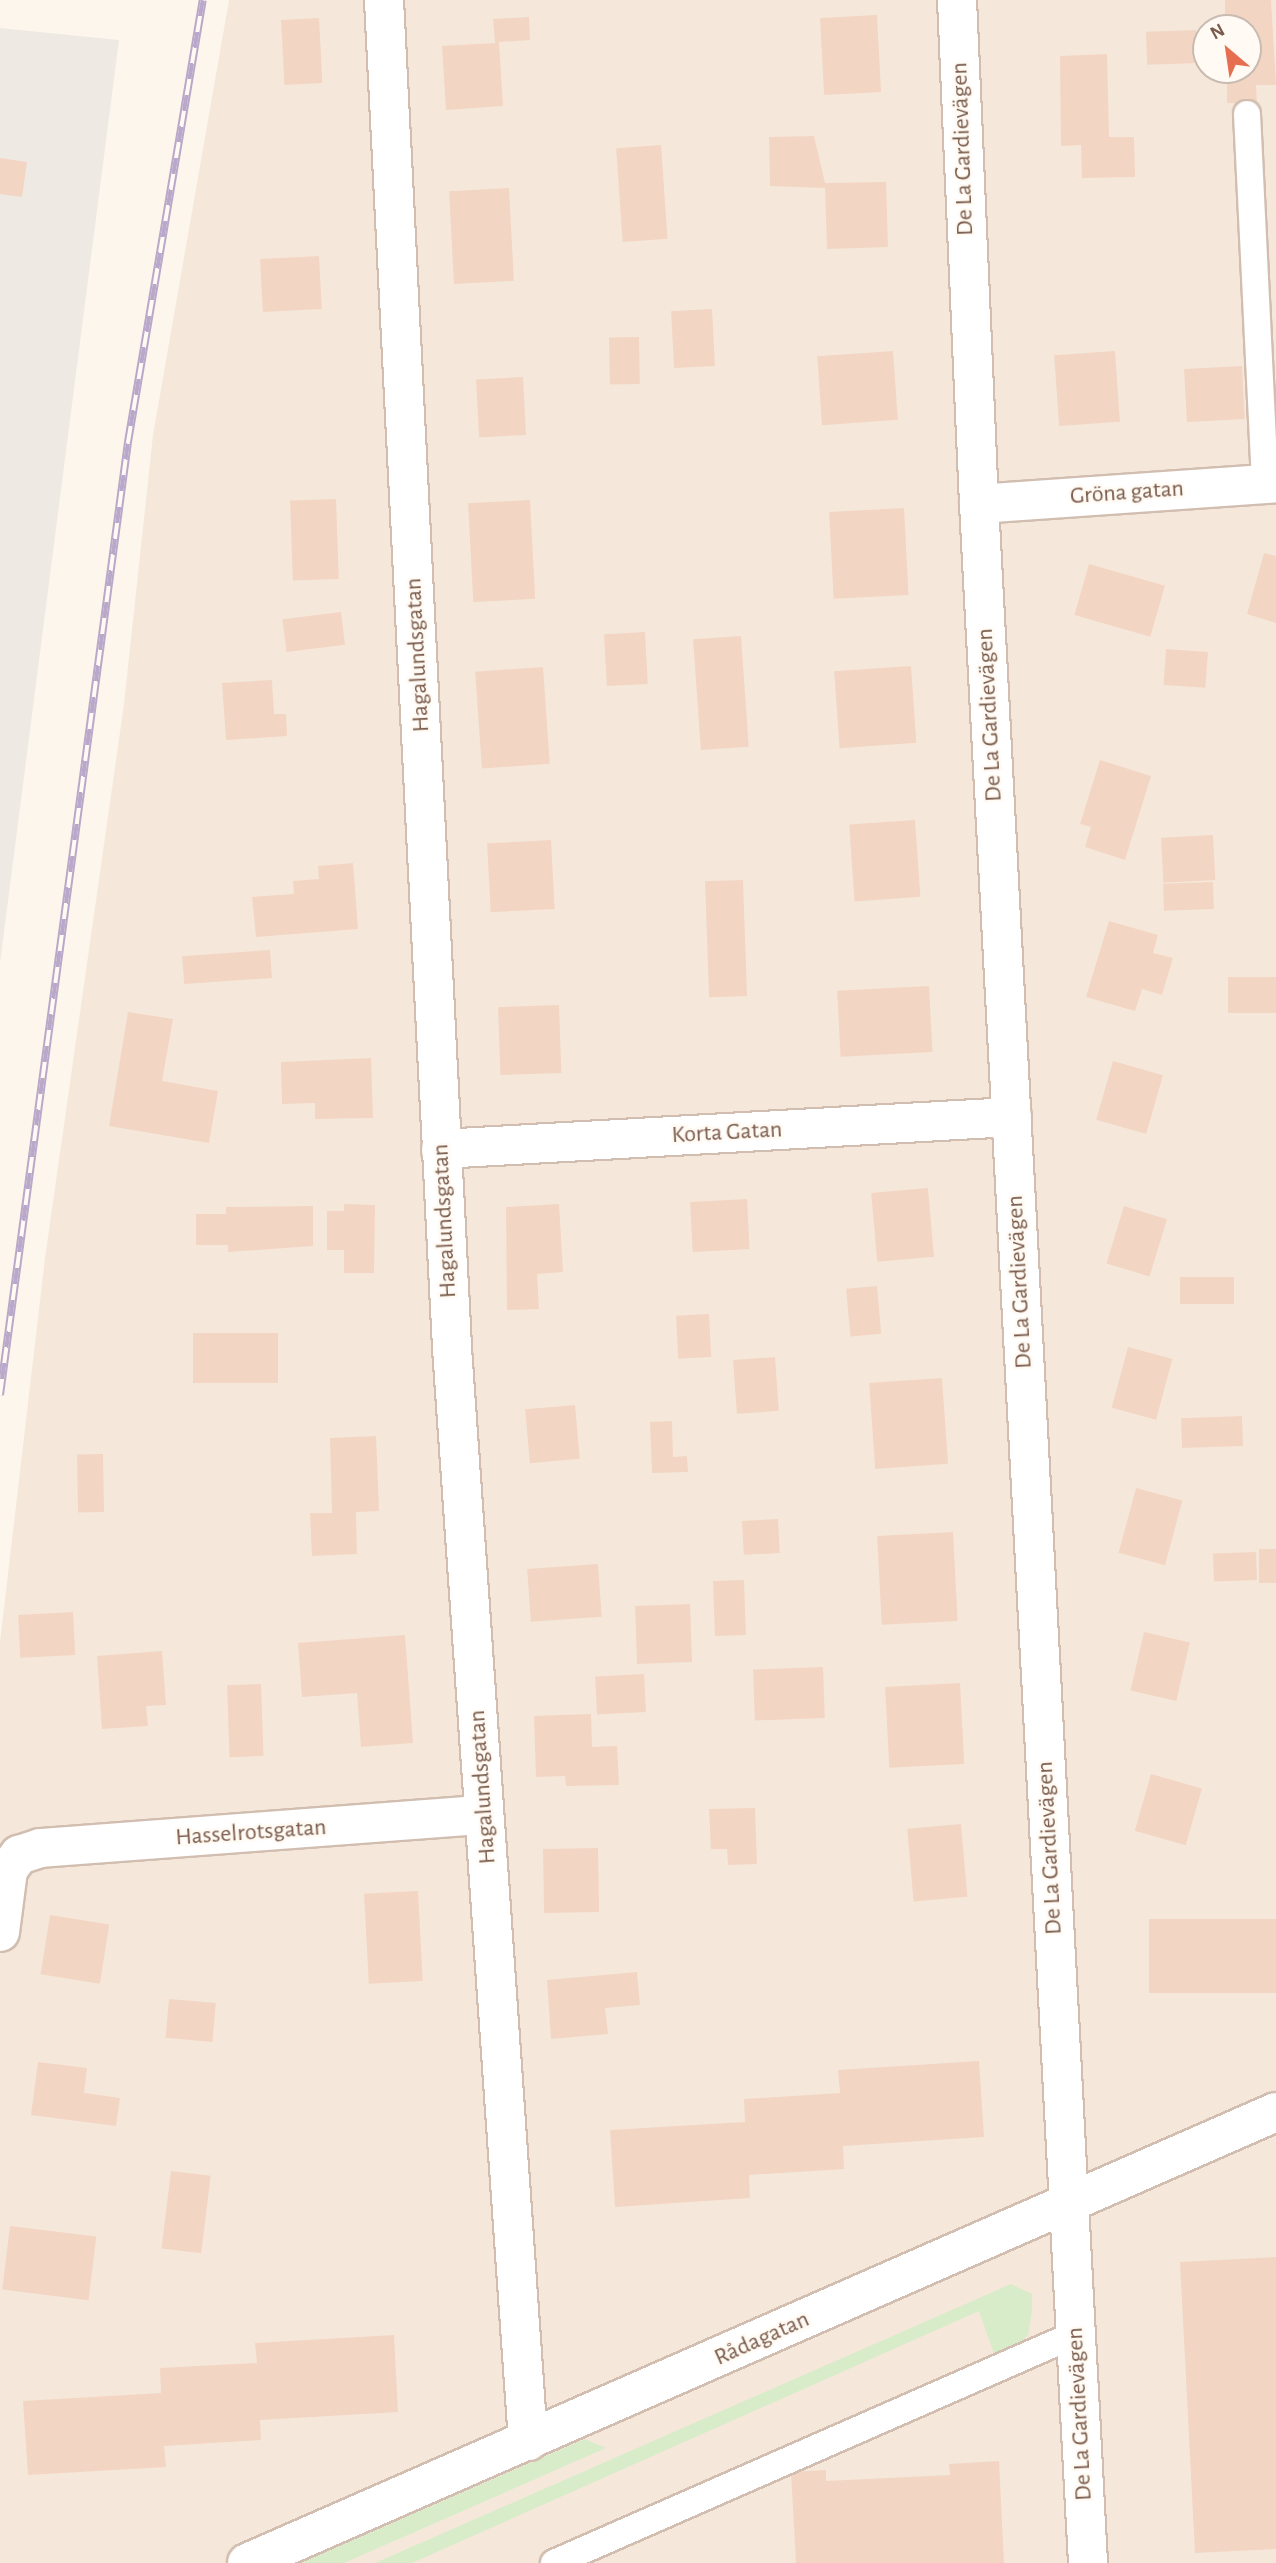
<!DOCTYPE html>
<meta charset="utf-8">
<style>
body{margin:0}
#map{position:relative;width:1276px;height:2563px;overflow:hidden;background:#fdf6ec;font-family:"Alegreya Sans",sans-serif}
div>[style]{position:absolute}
.residential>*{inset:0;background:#f5e8da}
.industrial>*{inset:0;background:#efe9e4}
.green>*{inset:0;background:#d8ecc9}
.building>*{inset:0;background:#f3d5c3;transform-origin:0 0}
.roads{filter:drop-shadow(2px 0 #d1beb0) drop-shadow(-2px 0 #d1beb0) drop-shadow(0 2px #d1beb0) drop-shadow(0 -2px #d1beb0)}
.service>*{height:26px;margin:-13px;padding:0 13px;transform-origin:13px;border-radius:13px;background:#fff}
.minor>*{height:38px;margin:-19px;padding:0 19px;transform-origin:19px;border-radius:19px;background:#fff}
.rail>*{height:8px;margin-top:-4px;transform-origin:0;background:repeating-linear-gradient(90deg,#fffaf3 0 16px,#b9a8c9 0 32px);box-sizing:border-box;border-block:2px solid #b9a8c9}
span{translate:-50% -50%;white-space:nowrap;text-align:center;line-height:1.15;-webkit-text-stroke:5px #fffaf3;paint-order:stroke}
.street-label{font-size:24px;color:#7a5c4d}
.north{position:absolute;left:1192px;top:14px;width:70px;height:70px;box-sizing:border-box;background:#fffaf3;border:2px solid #cabbb1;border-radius:50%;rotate:331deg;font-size:19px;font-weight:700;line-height:28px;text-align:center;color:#7a5c4d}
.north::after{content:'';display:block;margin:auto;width:24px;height:32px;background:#e76f51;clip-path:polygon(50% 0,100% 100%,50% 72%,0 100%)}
</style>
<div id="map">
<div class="residential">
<div style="clip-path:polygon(evenodd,229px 0,1276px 0,1276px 2563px,0 2563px,0 1642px,45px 1258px,124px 704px,153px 435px,229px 0,1206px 28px,1248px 28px,1248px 70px,1206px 70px,1206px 28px)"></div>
</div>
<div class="industrial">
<div style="clip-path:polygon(0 28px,119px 40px,0 963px)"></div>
</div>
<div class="green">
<div style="clip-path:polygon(1011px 2284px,1032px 2294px,1032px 2311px,1028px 2335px,1008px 2354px,994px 2354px,979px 2311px,412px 2563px,375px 2563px)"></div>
<div style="clip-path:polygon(585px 2439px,606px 2448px,344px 2563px,301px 2563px)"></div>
</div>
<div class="building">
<div style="clip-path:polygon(1225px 0,1271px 0,1276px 85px,1256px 85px,1257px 103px,1227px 103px,1227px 70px,1248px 70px,1248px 28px,1225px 28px)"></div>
<div style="left:877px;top:15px;width:77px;height:57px;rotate:87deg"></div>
<div style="clip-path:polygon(529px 17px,530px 40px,499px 42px,503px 106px,446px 110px,442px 46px,495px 43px,493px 19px)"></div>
<div style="left:319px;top:18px;width:65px;height:38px;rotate:87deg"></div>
<div style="left:1196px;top:30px;width:33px;height:50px;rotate:88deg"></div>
<div style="clip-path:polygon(1107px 54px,1109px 137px,1134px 137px,1135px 177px,1082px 178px,1081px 145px,1061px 146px,1060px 56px)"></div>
<div style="clip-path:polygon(814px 136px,825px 183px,886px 182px,888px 247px,827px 249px,825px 188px,770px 186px,769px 137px)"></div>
<div style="left:661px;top:145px;width:94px;height:45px;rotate:86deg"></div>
<div style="clip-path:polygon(0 158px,27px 162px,22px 197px,0 194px)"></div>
<div style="left:509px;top:188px;width:93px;height:60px;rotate:87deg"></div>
<div style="left:319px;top:256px;width:53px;height:59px;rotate:87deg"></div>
<div style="left:712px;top:309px;width:57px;height:41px;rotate:87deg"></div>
<div style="left:639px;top:337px;width:47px;height:30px;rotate:89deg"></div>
<div style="left:893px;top:351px;width:69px;height:76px;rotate:86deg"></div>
<div style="left:1115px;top:351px;width:71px;height:61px;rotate:86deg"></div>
<div style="left:1242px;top:366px;width:53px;height:58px;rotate:87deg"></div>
<div style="left:523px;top:377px;width:58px;height:47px;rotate:87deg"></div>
<div style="left:336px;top:499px;width:80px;height:46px;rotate:88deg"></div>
<div style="left:530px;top:500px;width:99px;height:62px;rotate:87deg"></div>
<div style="left:904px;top:508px;width:87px;height:75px;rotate:87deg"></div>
<div style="clip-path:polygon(1264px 553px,1276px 556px,1276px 623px,1247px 614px)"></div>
<div style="left:1089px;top:564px;width:79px;height:53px;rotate:16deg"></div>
<div style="left:341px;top:612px;width:33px;height:59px;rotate:83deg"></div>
<div style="left:645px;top:632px;width:52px;height:41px;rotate:87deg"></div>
<div style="left:741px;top:636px;width:111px;height:48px;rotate:86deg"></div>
<div style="left:1166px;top:649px;width:42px;height:36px;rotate:4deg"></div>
<div style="left:911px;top:666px;width:77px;height:77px;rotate:86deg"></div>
<div style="left:543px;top:667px;width:97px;height:68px;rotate:86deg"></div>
<div style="clip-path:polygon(272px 680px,274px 714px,286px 714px,287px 736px,226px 740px,222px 683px)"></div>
<div style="clip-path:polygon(1100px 760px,1151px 776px,1125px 860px,1085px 847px,1091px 827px,1080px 824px)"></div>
<div style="left:915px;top:820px;width:77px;height:66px;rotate:86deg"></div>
<div style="left:1213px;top:835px;width:45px;height:52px;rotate:87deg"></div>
<div style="left:551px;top:840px;width:69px;height:64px;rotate:87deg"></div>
<div style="clip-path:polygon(353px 863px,358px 929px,256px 937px,252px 897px,294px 894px,293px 881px,319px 879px,318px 866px)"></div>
<div style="left:743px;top:880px;width:116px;height:38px;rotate:88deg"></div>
<div style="left:1213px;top:882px;width:27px;height:50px;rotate:88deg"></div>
<div style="clip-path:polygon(1109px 921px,1158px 935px,1153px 953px,1173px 958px,1162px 995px,1142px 989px,1135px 1011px,1086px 997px)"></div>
<div style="left:270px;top:950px;width:28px;height:88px;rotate:86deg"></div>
<div style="left:1276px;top:977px;width:36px;height:48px;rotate:90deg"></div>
<div style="left:929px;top:986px;width:66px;height:92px;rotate:87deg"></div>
<div style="left:559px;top:1005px;width:68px;height:61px;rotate:88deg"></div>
<div style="clip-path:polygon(128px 1012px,173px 1019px,162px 1081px,218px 1091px,209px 1143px,109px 1126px)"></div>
<div style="clip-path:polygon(371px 1058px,373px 1118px,315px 1119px,315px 1103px,282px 1104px,281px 1062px)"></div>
<div style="left:1113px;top:1061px;width:52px;height:61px;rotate:16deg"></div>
<div style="left:928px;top:1188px;width:69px;height:57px;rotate:85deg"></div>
<div style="left:747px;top:1199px;width:50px;height:57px;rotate:87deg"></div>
<div style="clip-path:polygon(344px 1204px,375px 1205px,374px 1273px,344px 1273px,344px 1250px,327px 1250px,327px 1211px,344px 1211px)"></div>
<div style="clip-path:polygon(559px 1204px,563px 1272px,537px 1274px,539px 1309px,507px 1310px,506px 1207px)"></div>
<div style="clip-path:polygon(313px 1206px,313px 1246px,228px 1252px,228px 1245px,196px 1245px,196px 1214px,226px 1214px,226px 1207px)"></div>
<div style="left:1124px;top:1206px;width:45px;height:60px;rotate:17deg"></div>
<div style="left:1180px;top:1277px;width:54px;height:27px"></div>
<div style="left:877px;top:1286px;width:48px;height:31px;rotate:85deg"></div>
<div style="left:709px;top:1314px;width:43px;height:33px;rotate:87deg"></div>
<div style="left:278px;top:1333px;width:50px;height:85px;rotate:90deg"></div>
<div style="left:1128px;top:1347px;width:46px;height:63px;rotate:15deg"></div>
<div style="left:775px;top:1357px;width:54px;height:42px;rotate:86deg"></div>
<div style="left:942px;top:1378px;width:86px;height:73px;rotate:86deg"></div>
<div style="left:575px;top:1405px;width:54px;height:50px;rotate:85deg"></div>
<div style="left:1242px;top:1416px;width:30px;height:61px;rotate:88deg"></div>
<div style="clip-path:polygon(672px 1421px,673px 1457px,687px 1456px,688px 1472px,652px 1473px,650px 1422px)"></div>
<div style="clip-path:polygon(376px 1436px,379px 1511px,356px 1512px,357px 1554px,312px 1556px,310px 1513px,332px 1513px,330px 1438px)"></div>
<div style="left:103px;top:1454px;width:58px;height:26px;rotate:89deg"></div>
<div style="left:1136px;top:1488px;width:48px;height:67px;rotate:15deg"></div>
<div style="left:778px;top:1519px;width:34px;height:36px;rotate:87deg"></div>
<div style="left:953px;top:1532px;width:89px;height:76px;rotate:87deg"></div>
<div style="left:1276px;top:1549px;width:34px;height:17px;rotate:90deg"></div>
<div style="left:1256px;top:1552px;width:28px;height:43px;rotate:88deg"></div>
<div style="left:598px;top:1564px;width:53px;height:71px;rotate:86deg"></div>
<div style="left:744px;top:1580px;width:55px;height:31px;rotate:88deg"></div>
<div style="left:690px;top:1604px;width:58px;height:55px;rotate:88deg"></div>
<div style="left:73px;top:1612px;width:43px;height:55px;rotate:87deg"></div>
<div style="left:1144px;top:1632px;width:47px;height:60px;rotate:13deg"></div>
<div style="clip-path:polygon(405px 1635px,413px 1743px,361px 1747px,357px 1693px,302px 1697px,298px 1643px)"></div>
<div style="clip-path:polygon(162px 1651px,166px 1705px,146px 1706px,148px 1726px,102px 1729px,97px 1656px)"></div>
<div style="left:823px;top:1667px;width:51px;height:70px;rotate:88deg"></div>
<div style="left:644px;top:1674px;width:38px;height:49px;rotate:87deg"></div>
<div style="left:960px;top:1683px;width:81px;height:75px;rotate:87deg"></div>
<div style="left:261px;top:1684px;width:72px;height:34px;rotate:88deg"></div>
<div style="clip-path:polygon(591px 1714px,592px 1747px,617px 1746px,619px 1785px,566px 1786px,565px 1776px,536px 1777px,534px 1716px)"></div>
<div style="left:1151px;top:1774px;width:53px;height:59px;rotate:16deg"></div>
<div style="clip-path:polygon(755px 1808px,757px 1864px,728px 1865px,727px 1849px,711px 1849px,709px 1809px)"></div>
<div style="left:961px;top:1824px;width:73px;height:54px;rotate:85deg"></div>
<div style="left:598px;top:1848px;width:64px;height:55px;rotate:89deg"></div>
<div style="left:418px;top:1891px;width:90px;height:54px;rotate:87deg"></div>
<div style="left:50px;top:1915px;width:60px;height:60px;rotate:9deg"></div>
<div style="left:1276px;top:1919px;width:74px;height:127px;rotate:90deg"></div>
<div style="clip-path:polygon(637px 1972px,640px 2005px,605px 2008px,608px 2034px,551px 2039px,547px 1980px)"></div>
<div style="left:169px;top:1999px;width:47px;height:39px;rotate:5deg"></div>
<div style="clip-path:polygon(979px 2061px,984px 2137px,843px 2146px,844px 2169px,749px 2175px,750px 2198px,615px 2207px,610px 2130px,745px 2122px,744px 2099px,840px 2093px,838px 2070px)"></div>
<div style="clip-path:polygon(38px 2062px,87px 2068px,84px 2093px,120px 2098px,116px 2126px,31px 2115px)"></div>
<div style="left:171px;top:2171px;width:40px;height:78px;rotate:7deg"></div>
<div style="left:10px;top:2226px;width:87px;height:64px;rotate:7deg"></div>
<div style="clip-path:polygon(1276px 2257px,1276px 2549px,1195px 2553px,1180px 2262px)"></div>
<div style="clip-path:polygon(394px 2335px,398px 2412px,260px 2420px,261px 2440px,164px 2446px,166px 2467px,28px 2475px,23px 2401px,161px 2393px,160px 2368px,257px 2363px,255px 2343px)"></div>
<div style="clip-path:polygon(999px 2461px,1004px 2563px,796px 2563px,791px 2472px,826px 2470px,826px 2481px,950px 2475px,949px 2464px)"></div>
</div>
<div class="roads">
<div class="service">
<div style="left:1247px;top:114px;width:370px;rotate:87.2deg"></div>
<div style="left:554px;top:2563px;width:570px;rotate:-23.69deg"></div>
</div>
<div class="minor">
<div style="left:384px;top:0;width:1350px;rotate:87.11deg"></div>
<div style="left:452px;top:1348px;width:1096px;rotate:86.02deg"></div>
<div style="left:957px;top:0;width:504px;rotate:87.5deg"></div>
<div style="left:979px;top:504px;width:2062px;rotate:86.97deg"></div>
<div style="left:979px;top:504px;width:298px;rotate:-4deg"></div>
<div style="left:441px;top:1149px;width:572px;rotate:-3.21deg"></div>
<div style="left:0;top:1932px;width:63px;rotate:-82.6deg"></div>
<div style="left:8px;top:1870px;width:19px;rotate:-54deg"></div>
<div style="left:19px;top:1855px;width:23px;rotate:-18deg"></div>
<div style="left:41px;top:1848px;width:444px;rotate:-4.3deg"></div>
<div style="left:247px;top:2563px;width:1123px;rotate:-23.67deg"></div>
</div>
</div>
<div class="rail">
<div style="left:0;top:1395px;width:962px;rotate:-82.35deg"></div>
<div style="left:128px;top:442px;width:448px;rotate:-80.4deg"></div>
</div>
<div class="street-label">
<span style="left:963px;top:149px;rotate:-92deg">De La Gardievägen</span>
<span style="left:1127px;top:493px;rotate:-4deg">Gröna gatan</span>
<span style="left:418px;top:655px;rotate:-93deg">Hagalundsgatan</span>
<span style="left:990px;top:715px;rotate:-93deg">De La Gardievägen</span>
<span style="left:727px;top:1133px;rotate:-3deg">Korta Gatan</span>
<span style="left:445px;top:1221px;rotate:-93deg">Hagalundsgatan</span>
<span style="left:1020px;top:1282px;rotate:-93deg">De La Gardievägen</span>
<span style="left:483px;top:1787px;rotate:-94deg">Hagalundsgatan</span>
<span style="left:251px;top:1833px;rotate:-4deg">Hasselrotsgatan</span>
<span style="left:1050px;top:1848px;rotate:-93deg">De La Gardievägen</span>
<span style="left:762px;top:2339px;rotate:-24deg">Rådagatan</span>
<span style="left:1080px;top:2414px;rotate:-93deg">De La Gardievägen</span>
</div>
<div class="north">N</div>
</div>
